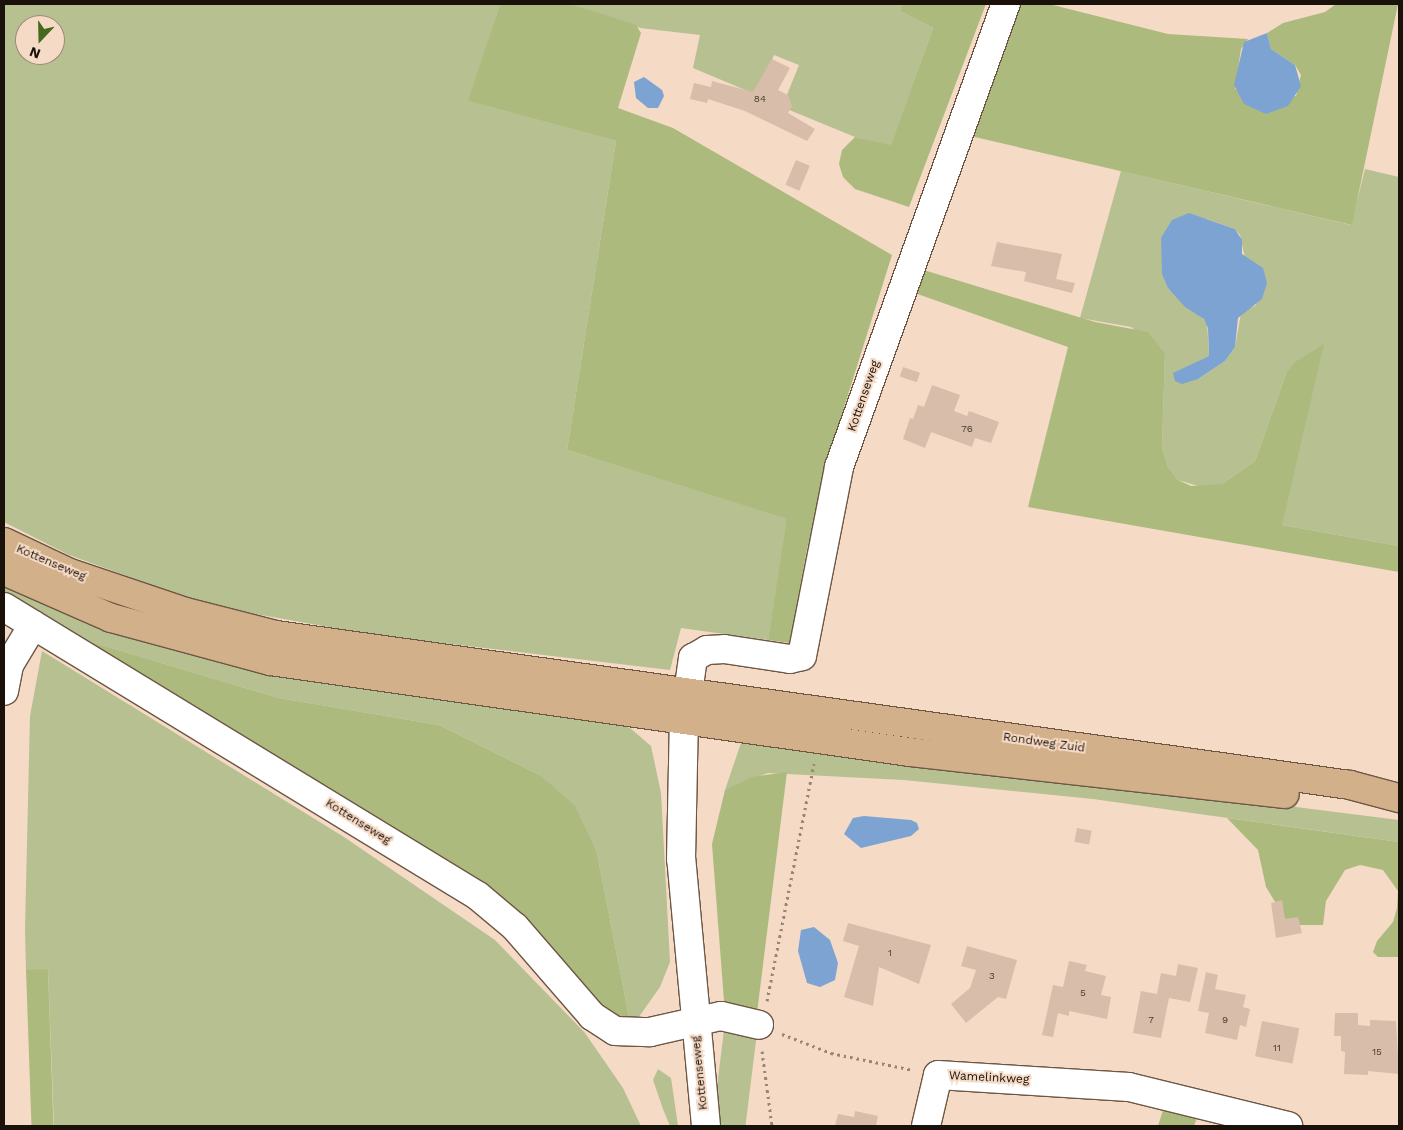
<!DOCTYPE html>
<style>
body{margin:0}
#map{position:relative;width:1403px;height:1130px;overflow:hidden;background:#f5dac5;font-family:"Work Sans",sans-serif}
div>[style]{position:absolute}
.green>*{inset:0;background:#b6c090;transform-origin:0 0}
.forest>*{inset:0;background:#adba7e;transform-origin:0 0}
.water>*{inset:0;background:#7da3d3}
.building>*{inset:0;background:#d8beaa;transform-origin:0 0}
.path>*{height:3px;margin-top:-1.5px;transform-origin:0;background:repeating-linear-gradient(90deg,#988576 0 2.5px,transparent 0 6.5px)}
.roads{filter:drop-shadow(1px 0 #6d5644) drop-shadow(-1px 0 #6d5644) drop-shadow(0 1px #6d5644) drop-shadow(0 -1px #6d5644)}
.minor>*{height:28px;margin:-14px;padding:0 14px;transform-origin:14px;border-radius:14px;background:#fff}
.major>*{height:28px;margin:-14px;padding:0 14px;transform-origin:14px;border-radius:14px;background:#d2b08a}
span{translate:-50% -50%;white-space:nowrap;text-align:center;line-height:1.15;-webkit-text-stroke:4px #f5dac5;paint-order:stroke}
.number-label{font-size:10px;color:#4a3c32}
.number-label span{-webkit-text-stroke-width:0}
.street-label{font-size:12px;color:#1a110a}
.frame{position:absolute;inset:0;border:5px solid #1a110a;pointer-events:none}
.north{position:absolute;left:15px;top:15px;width:50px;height:50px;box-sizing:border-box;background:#f5dac5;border:1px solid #9d8a7a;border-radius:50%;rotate:201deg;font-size:14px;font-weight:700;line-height:20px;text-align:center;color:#1a110a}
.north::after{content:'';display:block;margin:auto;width:18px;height:22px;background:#47681f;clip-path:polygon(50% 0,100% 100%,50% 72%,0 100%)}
</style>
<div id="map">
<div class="green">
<div style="clip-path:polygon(evenodd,4px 4px,500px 4px,469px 101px,616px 141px,567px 450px,788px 519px,768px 640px,681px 628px,670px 670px,374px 635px,239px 611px,182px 596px,69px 555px,4px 522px,4px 4px,25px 25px,55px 25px,55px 55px,25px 55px,25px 25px)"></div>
<div style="clip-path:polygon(571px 4px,902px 4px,900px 11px,933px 28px,891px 146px,855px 137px,782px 107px,799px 65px,774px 55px,757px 95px,693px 68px,700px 35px,640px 28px)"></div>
<div style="clip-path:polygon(evenodd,1365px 169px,1399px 177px,1399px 546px,1282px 525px,1286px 374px,1255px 461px,1222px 484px,1205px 488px,1178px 480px,1168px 467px,1162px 447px,1165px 354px,1131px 327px,1080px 318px,1121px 171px,1351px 225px,1365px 169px,1207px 219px,1235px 229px,1240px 235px,1245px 258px,1258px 265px,1256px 305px,1241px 313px,1235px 347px,1225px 361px,1198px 379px,1183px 369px,1209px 356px,1207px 322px,1168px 288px,1207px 219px)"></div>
<div style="clip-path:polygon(4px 580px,52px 603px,583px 713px,630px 728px,651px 746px,661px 793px,670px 962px,660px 987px,636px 1021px,630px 1022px,597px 853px,540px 775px,439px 725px,279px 698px,68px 635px,4px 594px)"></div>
<div style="clip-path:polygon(42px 651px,344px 837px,495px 940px,585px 1033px,623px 1088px,641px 1126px,54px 1126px,48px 969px,26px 971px,25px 929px,30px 716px)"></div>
<div style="clip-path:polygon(743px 737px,1399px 820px,1399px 842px,1093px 799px,904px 780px,768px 773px,725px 790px)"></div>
<div style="left:725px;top:1022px;width:33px;height:104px;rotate:7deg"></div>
<div style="clip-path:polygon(658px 1069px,671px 1078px,678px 1126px,670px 1126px,663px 1109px,653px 1080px)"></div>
</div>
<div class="forest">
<div style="clip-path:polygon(500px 4px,571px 4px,636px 25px,641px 33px,618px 108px,673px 128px,892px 255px,840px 420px,807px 549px,790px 643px,768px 640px,787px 519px,567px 450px,616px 141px,468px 101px)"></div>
<div style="clip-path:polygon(902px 4px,986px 4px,909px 207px,855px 189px,843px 177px,839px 164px,842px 150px,855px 137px,891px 145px,933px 28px,900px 11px)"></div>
<div style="clip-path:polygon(1015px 4px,1049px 4px,1168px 34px,1248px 39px,1241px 49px,1235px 89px,1296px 96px,1301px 75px,1295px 65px,1271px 49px,1267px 33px,1283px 23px,1325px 12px,1336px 4px,1398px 4px,1352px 225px,966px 135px)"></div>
<div style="clip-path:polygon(917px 268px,1095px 322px,1148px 332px,1165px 354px,1162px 447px,1168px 467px,1178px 480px,1191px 486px,1222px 484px,1255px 461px,1286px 374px,1295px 362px,1324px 344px,1282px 525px,1399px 546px,1399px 572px,1028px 507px,1068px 347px,909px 291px)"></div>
<div style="clip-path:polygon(68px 635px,279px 698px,439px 725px,540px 775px,575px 806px,597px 853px,630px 1022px,623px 1023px,605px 1009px,551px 950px,468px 879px,216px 719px)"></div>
<div style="clip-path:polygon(787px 772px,757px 1013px,724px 1001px,712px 844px,725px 790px,752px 777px)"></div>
<div style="clip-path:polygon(1227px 818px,1399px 842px,1399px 957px,1378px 957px,1373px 952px,1377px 941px,1393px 922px,1397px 908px,1398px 891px,1383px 870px,1360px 865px,1345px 870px,1326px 901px,1323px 925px,1289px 925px,1266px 887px,1258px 850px)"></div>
<div style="left:48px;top:969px;width:157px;height:22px;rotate:88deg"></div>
<div style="clip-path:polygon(1163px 1110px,1198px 1115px,1194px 1126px,1158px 1126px)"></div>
</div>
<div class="water">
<div style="clip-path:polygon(1267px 33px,1271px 49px,1295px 65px,1301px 86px,1288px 106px,1266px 114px,1244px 104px,1234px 85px,1244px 42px)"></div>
<div style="clip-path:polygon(644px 77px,662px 90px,664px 96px,658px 108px,648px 108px,636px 98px,634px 82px)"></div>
<div style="clip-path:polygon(1189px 213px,1235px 229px,1242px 240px,1242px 254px,1263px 268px,1267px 283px,1262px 299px,1238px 318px,1235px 347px,1225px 361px,1198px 379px,1182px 384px,1175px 381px,1173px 373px,1209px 356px,1208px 328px,1204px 319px,1185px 307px,1168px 288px,1162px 274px,1161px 238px,1172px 220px)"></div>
<div style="clip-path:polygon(864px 816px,911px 820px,917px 823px,919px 829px,911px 836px,861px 848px,844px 834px,853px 818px)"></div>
<div style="clip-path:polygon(814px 927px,830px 940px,838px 963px,835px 980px,820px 987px,807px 983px,798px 951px,801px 930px)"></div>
</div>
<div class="building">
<div style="clip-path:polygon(772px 59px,790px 68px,778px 90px,788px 95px,792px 106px,788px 113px,815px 129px,807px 141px,745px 111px,708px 99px,707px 103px,690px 99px,694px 83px,711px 87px,712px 81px,753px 92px)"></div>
<div style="left:796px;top:160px;width:15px;height:27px;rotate:23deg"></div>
<div style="clip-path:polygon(997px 242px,1062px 254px,1056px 279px,1075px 283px,1072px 293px,1024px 281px,1026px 272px,991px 266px)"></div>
<div style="left:903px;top:367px;width:18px;height:10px;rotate:19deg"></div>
<div style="clip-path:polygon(932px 385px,960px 395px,954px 411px,967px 416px,969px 411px,999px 422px,991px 443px,975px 438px,972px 447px,931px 432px,925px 448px,903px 439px,910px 418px,913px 419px,918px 405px,924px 407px)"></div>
<div style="left:1077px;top:828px;width:15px;height:14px;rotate:11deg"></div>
<div style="clip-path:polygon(1282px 900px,1285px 919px,1298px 917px,1302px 933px,1276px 938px,1271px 903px)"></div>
<div style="clip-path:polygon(848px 923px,931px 945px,919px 984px,879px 967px,873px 1006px,844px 997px,859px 946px,843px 941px)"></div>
<div style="clip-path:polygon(967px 946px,1017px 960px,1006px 999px,998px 997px,966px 1023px,951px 1004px,970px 988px,976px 970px,961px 966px)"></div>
<div style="clip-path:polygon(1069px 961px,1087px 965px,1085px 971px,1106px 976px,1101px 995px,1111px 997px,1107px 1019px,1069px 1011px,1069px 1016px,1058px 1013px,1053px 1037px,1042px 1035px,1053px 985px,1063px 987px)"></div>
<div style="clip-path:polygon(1178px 964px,1198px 968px,1190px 1002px,1169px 998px,1161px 1038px,1133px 1033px,1141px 991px,1157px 994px,1161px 973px,1176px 976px)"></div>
<div style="clip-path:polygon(1206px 972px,1218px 975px,1215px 989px,1246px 995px,1243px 1007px,1250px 1009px,1246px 1027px,1240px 1025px,1237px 1040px,1205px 1033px,1209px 1013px,1198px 1011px)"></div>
<div style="clip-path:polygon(1335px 1013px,1358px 1013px,1358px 1025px,1370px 1026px,1370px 1020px,1396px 1021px,1399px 1074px,1368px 1071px,1368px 1075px,1344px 1074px,1345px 1052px,1341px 1051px,1341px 1036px,1334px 1036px)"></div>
<div style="left:1262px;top:1021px;width:38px;height:36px;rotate:11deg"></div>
<div style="clip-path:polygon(855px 1111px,878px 1116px,876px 1126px,835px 1126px,838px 1114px,854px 1117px)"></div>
</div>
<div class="path">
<div style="left:767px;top:1001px;width:242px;rotate:-78.8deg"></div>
<div style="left:782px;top:1034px;width:53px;rotate:21.2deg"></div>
<div style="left:831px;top:1053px;width:84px;rotate:11.7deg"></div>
<div style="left:762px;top:1051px;width:76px;rotate:82.4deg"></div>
</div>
<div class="roads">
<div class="minor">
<div style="left:4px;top:607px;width:555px;rotate:31.37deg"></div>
<div style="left:478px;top:896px;width:48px;rotate:40deg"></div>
<div style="left:515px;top:927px;width:118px;rotate:49.1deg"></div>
<div style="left:592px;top:1016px;width:27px;rotate:33deg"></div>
<div style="left:615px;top:1031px;width:35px;rotate:2deg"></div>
<div style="left:650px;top:1032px;width:73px;rotate:-12.7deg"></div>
<div style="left:721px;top:1016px;width:39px;rotate:13deg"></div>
<div style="left:4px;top:691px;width:26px;rotate:-79deg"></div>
<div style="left:9px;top:665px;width:47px;rotate:-59deg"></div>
<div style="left:706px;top:1126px;width:268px;rotate:-95.3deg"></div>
<div style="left:681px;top:859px;width:138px;rotate:-88.8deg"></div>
<div style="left:684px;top:721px;width:64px;rotate:-81.9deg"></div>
<div style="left:693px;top:658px;width:16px;rotate:-30deg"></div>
<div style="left:707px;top:650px;width:17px;rotate:-3deg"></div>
<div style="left:724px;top:649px;width:67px;rotate:8.6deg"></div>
<div style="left:790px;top:659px;width:12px;rotate:-14deg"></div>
<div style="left:802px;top:656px;width:193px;rotate:-78.9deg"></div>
<div style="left:839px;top:467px;width:492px;rotate:-70.2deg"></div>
<div style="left:926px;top:1126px;width:52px;rotate:-76.8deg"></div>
<div style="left:938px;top:1075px;width:191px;rotate:3.6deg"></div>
<div style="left:1129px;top:1087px;width:164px;rotate:13.8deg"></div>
</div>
<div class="major">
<div style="left:4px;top:542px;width:73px;rotate:25.2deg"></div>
<div style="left:70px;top:573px;width:122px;rotate:18.6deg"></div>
<div style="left:186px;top:612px;width:93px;rotate:14.3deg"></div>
<div style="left:276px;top:635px;width:1084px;rotate:7.95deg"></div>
<div style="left:1350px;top:785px;width:51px;rotate:14.9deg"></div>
<div style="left:4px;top:571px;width:117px;rotate:23.7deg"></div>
<div style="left:111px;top:618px;width:165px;rotate:15.1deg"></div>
<div style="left:270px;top:661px;width:645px;rotate:8.1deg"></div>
<div style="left:909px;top:752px;width:378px;rotate:6.4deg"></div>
</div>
</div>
<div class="number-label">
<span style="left:760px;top:99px">84</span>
<span style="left:967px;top:429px">76</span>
<span style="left:890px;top:953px">1</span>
<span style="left:992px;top:976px">3</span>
<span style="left:1083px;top:993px">5</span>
<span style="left:1151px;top:1020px">7</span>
<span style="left:1225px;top:1020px">9</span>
<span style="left:1277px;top:1048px">11</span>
<span style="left:1377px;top:1052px">15</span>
</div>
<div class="street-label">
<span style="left:864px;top:396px;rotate:-71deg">Kottenseweg</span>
<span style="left:51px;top:563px;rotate:23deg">Kottenseweg</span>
<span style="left:1044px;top:743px;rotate:8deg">Rondweg Zuid</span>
<span style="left:358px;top:822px;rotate:32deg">Kottenseweg</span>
<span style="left:700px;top:1073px;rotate:-96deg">Kottenseweg</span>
<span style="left:989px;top:1078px;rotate:3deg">Wamelinkweg</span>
</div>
<div class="frame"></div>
<div class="north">N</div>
</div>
